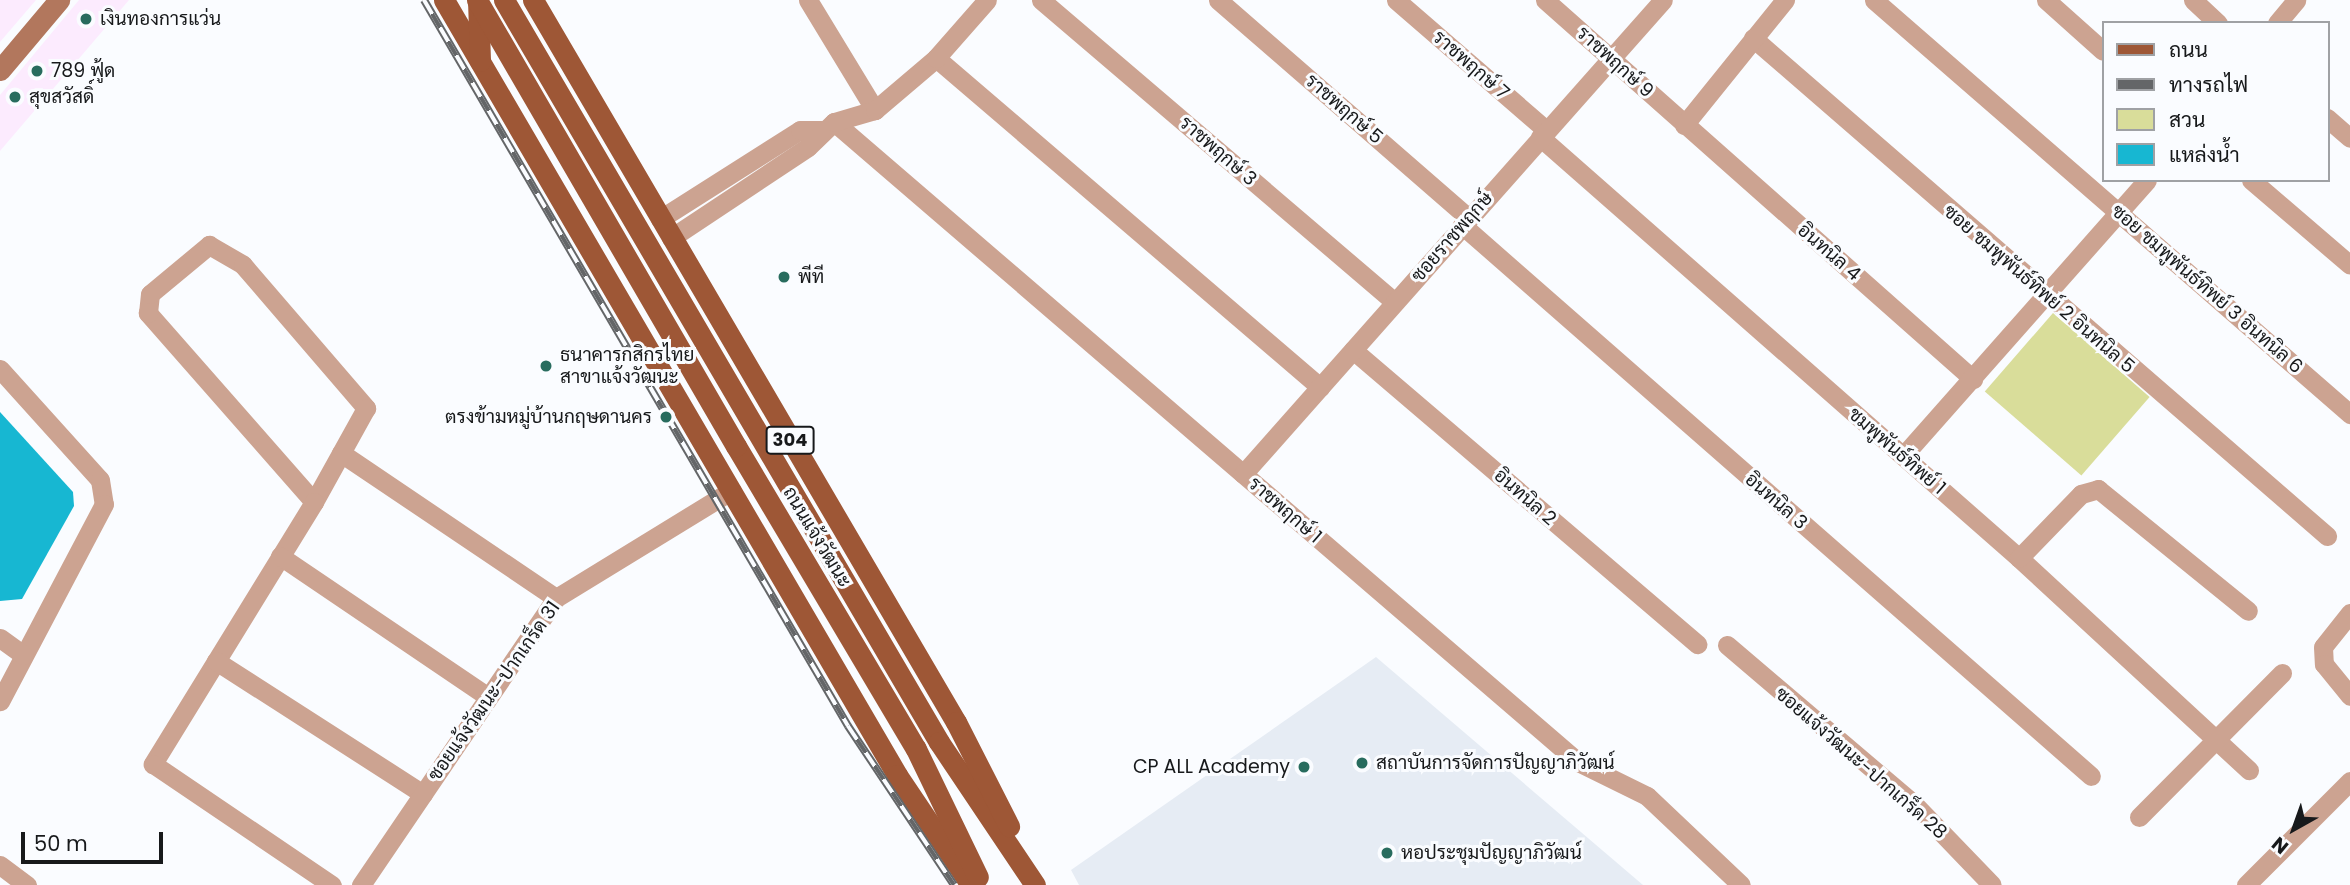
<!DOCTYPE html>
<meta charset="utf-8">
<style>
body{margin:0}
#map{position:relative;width:2350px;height:885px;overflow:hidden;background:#fafcff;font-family:Poppins,Sarabun,sans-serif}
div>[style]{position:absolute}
.commercial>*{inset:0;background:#fcebfe}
.built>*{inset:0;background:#e6ecf4}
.green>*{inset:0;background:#d9dd9a;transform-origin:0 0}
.water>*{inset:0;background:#17b7d2}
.street>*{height:19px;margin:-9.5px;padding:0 9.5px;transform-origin:9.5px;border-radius:9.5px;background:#cca391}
.secondary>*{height:21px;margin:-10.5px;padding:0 10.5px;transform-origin:10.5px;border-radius:10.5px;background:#b2775d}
.primary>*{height:21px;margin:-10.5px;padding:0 10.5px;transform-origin:10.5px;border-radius:10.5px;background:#9e5736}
.rail>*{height:8px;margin-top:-4px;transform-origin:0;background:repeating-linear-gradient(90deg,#fafcff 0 16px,#646668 0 32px);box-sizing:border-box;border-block:2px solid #646668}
.primary-bridge>*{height:21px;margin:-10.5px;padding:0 10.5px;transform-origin:10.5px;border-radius:10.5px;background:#9e5736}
.dots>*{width:19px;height:19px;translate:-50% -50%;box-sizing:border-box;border:4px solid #fafcff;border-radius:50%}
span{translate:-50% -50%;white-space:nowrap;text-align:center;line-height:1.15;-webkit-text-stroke:6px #fafcff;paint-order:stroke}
.shield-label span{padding:2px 5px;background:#fafcff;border:2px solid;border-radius:5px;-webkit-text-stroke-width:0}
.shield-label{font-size:18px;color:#17191b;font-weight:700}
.poi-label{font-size:19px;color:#17191b}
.left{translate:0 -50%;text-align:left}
.right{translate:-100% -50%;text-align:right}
.street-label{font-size:19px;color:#17191b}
.legend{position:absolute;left:2102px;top:21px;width:228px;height:161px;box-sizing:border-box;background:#fafcff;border:2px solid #9fa1a4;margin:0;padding:9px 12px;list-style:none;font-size:21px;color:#17191b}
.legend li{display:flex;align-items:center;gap:14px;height:35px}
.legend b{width:35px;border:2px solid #9fa1a4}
.north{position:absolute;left:2259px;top:794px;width:70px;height:70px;-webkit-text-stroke:5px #fafcff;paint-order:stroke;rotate:220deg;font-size:19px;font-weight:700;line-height:28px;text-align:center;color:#17191b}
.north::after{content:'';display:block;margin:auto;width:24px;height:32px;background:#17191b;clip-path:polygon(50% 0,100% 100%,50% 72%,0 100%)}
.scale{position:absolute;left:21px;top:832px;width:142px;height:32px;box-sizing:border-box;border:4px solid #17191b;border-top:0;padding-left:9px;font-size:21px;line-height:24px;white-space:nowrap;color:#17191b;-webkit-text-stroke:5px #fafcff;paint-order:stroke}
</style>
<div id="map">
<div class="commercial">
<div style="clip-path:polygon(0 0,36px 0,0 42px)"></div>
<div style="clip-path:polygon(79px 0,129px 0,0 151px,0 95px)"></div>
</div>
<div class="built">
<div style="clip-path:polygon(1376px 657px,1643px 885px,1079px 885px,1071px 870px)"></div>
</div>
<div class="green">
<div style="left:2053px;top:313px;width:128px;height:104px;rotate:41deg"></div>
</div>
<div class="water">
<div style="clip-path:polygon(0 412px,73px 492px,74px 506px,22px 599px,0 601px)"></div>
</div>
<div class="street">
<div style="left:808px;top:0;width:129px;rotate:58.7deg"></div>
<div style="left:1041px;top:0;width:465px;rotate:40.5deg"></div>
<div style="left:1218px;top:0;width:332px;rotate:41deg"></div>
<div style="left:1396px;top:0;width:198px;rotate:40.9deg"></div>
<div style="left:1545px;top:0;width:572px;rotate:41.53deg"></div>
<div style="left:1874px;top:0;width:631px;rotate:41.02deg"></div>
<div style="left:2046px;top:0;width:76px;rotate:41.8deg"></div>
<div style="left:2193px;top:0;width:34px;rotate:43deg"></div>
<div style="left:2277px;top:23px;width:30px;rotate:-50deg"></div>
<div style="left:1753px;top:38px;width:760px;rotate:40.94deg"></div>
<div style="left:936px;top:58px;width:506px;rotate:40.59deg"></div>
<div style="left:2327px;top:118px;width:30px;rotate:41deg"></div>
<div style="left:834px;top:122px;width:981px;rotate:40.7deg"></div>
<div style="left:1578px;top:762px;width:77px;rotate:26.2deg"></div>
<div style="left:1647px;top:796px;width:129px;rotate:43.4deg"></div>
<div style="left:1684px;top:125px;width:161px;rotate:-51.1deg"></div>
<div style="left:1540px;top:137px;width:638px;rotate:41.31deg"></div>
<div style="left:2019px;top:558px;width:313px;rotate:42.7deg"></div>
<div style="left:2251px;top:180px;width:130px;rotate:40.6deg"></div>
<div style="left:660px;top:219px;width:166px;rotate:-32.4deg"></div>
<div style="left:800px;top:130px;width:23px"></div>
<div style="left:1462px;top:225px;width:836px;rotate:41.22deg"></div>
<div style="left:671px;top:238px;width:164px;rotate:-33.6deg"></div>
<div style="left:808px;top:147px;width:36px;rotate:-44deg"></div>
<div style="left:834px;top:122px;width:43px;rotate:-16.3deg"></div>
<div style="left:875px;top:110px;width:80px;rotate:-40.4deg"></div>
<div style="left:936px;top:58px;width:77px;rotate:-48.7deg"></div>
<div style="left:1353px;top:350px;width:453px;rotate:40.5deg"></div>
<div style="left:0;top:369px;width:149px;rotate:48deg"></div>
<div style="left:100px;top:480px;width:24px;rotate:81deg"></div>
<div style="left:104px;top:504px;width:223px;rotate:117.8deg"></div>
<div style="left:341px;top:453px;width:259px;rotate:34deg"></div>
<div style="left:1903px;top:456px;width:368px;rotate:-48.5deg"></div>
<div style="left:1243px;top:474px;width:633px;rotate:-48.46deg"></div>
<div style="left:314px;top:502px;width:252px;rotate:-131.3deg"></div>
<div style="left:148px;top:313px;width:19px;rotate:-84deg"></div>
<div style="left:150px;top:294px;width:77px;rotate:-39.7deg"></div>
<div style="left:209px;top:245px;width:39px;rotate:30deg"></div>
<div style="left:243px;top:265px;width:189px;rotate:49.3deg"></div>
<div style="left:366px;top:408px;width:107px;rotate:119deg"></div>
<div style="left:314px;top:502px;width:308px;rotate:121.6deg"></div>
<div style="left:153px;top:764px;width:216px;rotate:34.1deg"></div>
<div style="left:280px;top:556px;width:250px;rotate:34.1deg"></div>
<div style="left:2019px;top:558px;width:89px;rotate:-45.9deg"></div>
<div style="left:2081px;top:494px;width:18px;rotate:-16deg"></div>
<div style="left:2098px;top:489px;width:193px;rotate:39.1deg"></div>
<div style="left:2350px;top:613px;width:43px;rotate:128.5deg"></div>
<div style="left:2323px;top:647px;width:17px;rotate:87deg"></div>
<div style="left:2324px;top:664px;width:41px;rotate:50.9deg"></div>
<div style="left:0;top:638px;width:29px;rotate:36deg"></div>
<div style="left:1727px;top:645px;width:245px;rotate:40.4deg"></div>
<div style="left:1914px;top:804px;width:112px;rotate:46.1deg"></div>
<div style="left:216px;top:661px;width:246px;rotate:32.7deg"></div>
<div style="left:2139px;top:817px;width:203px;rotate:-45.2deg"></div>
<div style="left:0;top:865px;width:34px;rotate:37deg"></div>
<div style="left:361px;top:885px;width:347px;rotate:-55.8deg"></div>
<div style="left:556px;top:598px;width:206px;rotate:-31.5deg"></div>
<div style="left:2246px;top:885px;width:147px;rotate:-45deg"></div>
</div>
<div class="secondary">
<div style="left:0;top:70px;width:92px;rotate:-49.9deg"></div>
</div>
<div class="primary">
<div style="left:444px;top:0;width:898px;rotate:59.69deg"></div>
<div style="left:897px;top:775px;width:133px;rotate:56.1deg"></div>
<div style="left:478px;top:0;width:61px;rotate:88.1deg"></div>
<div style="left:504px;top:0;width:860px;rotate:59.62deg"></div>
<div style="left:939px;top:742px;width:172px;rotate:56.1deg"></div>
<div style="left:533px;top:0;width:837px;rotate:59.64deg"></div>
<div style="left:956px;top:722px;width:117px;rotate:63deg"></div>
<div style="left:736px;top:446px;width:352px;rotate:59.3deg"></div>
<div style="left:916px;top:749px;width:142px;rotate:64.2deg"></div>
</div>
<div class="rail">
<div style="left:424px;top:0;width:841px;rotate:59.71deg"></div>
<div style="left:848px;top:726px;width:191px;rotate:56.3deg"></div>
</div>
<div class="primary-bridge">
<div style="left:477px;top:0;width:516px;rotate:59.86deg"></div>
</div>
<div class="dots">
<div style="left:86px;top:19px;background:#286c5e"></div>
<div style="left:37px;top:71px;background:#286c5e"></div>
<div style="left:15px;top:97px;background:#286c5e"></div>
<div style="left:784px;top:277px;background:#286c5e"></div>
<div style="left:546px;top:366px;background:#286c5e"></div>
<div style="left:666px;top:417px;background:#286c5e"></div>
<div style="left:1362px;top:763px;background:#286c5e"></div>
<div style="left:1304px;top:767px;background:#286c5e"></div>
<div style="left:1387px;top:853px;background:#286c5e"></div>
</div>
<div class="shield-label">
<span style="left:790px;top:440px">304</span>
</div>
<div class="poi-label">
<span class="left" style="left:100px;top:19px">เงินทองการแว่น</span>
<span class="left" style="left:51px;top:71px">789 ฟู้ด</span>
<span class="left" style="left:29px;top:97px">สุขสวัสดิ์</span>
<span class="left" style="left:798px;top:277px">พีที</span>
<span class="left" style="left:560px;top:366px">ธนาคารกสิกรไทย<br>สาขาแจ้งวัฒนะ</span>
<span class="right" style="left:652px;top:417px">ตรงข้ามหมู่บ้านกฤษดานคร</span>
<span class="left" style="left:1376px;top:763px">สถาบันการจัดการปัญญาภิวัฒน์</span>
<span class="right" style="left:1290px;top:767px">CP ALL Academy</span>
<span class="left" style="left:1401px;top:853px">หอประชุมปัญญาภิวัฒน์</span>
</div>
<div class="street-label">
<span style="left:1615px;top:62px;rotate:42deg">ราชพฤกษ์ 9</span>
<span style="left:1471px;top:65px;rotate:41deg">ราชพฤกษ์ 7</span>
<span style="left:1344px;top:109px;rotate:41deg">ราชพฤกษ์ 5</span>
<span style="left:1218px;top:151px;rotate:41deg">ราชพฤกษ์ 3</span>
<span style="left:1452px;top:237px;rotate:-49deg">ซอยราชพฤกษ์</span>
<span style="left:1829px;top:252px;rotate:41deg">อินทนิล 4</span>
<span style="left:2039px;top:289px;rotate:41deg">ซอย ชมพูพันธ์ทิพย์ 2 อินทนิล 5</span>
<span style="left:2207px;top:289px;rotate:41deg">ซอย ชมพูพันธ์ทิพย์ 3 อินทนิล 6</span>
<span style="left:1897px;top:451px;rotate:41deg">ชมพูพันธ์ทิพย์ 1</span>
<span style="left:1525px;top:497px;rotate:41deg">อินทนิล 2</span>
<span style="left:1776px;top:501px;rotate:41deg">อินทนิล 3</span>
<span style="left:1285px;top:510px;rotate:41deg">ราชพฤกษ์ 1</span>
<span style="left:817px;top:537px;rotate:59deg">ถนนแจ้งวัฒนะ</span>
<span style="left:494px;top:691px;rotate:-55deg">ซอยแจ้งวัฒนะ-ปากเกร็ด 31</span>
<span style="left:1861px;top:763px;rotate:41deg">ซอยแจ้งวัฒนะ-ปากเกร็ด 28</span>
</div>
<ul class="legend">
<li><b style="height:9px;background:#9e5736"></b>ถนน</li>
<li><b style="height:9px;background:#646668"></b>ทางรถไฟ</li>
<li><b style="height:19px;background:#d9dd9a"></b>สวน</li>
<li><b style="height:19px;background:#17b7d2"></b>แหล่งน้ำ</li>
</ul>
<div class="north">N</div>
<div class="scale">50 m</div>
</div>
